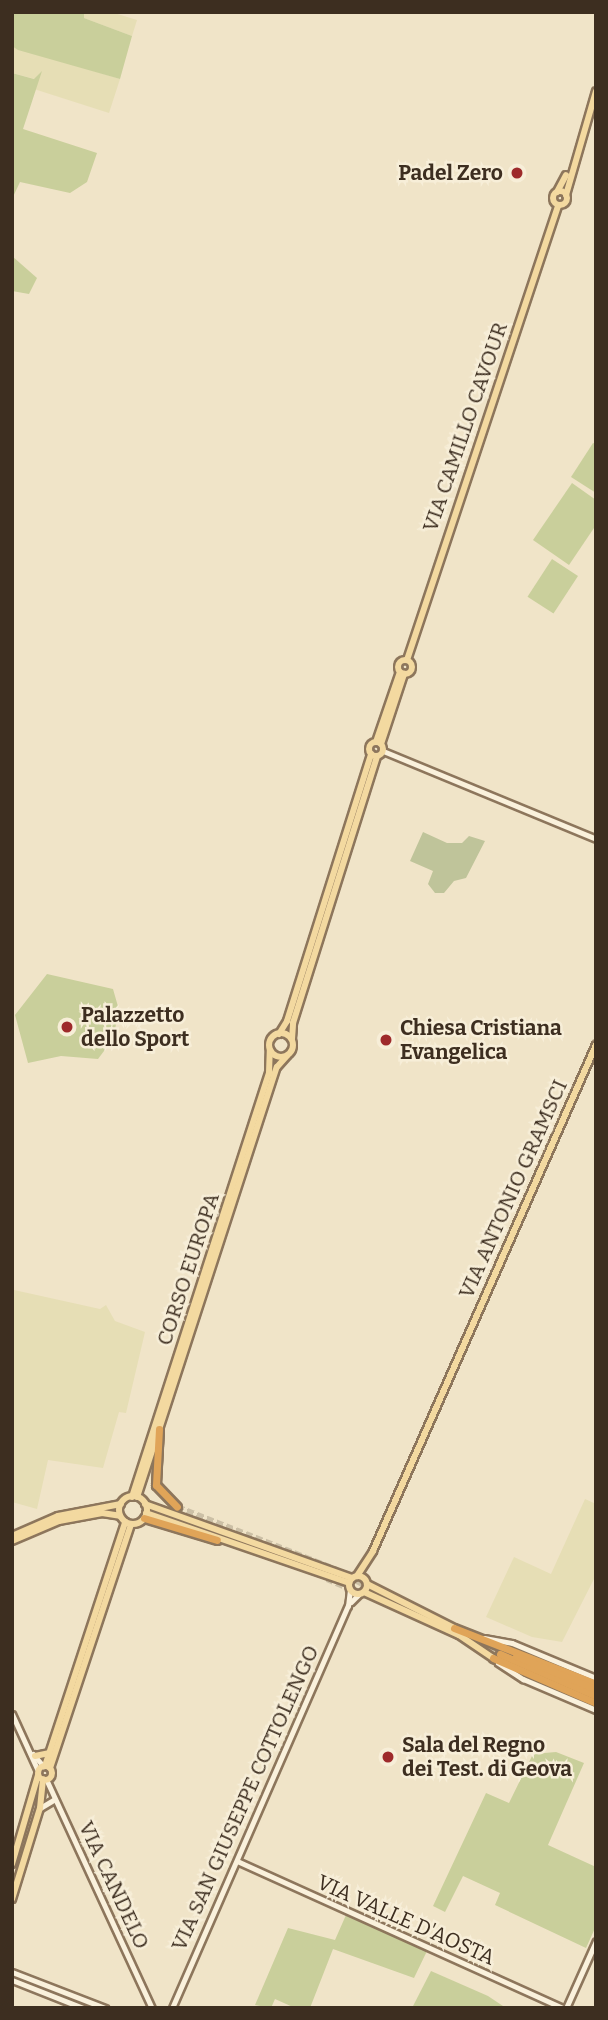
<!DOCTYPE html>
<style>
body{margin:0}
#map{position:relative;width:608px;height:2020px;overflow:hidden;background:#f0e4c8;font-family:Bitter,serif}
div>[style]{position:absolute}
.farmland>*{inset:0;background:#e6deb5}
.green>*{inset:0;background:#c9cf9b;transform-origin:0 0}
.cemetery>*{inset:0;background:#bfc49a}
.highway-tunnel>*{height:7px;margin-top:-3.5px;transform-origin:0;background:repeating-linear-gradient(90deg,#ccc0a6 0 7px,transparent 0 10.5px)}
.roads{filter:drop-shadow(2px 0 #8d765c) drop-shadow(-2px 0 #8d765c) drop-shadow(0 2px #8d765c) drop-shadow(0 -2px #8d765c)}
.minor>*{height:5px;margin:-2.5px;padding:0 2.5px;transform-origin:2.5px;border-radius:2.5px;background:#faf1dc}
.major>*{height:6px;margin:-3px;padding:0 3px;transform-origin:3px;border-radius:3px;background:#f3d9a0}
.major>.ring{margin:-3px;padding:0;box-sizing:content-box;background:none;border:6px solid #f3d9a0;border-radius:50%}
.highway>*{height:7px;margin:-3.5px;padding:0 3.5px;transform-origin:3.5px;border-radius:3.5px;background:#e0a458}
.dots>*{width:19px;height:19px;translate:-50% -50%;box-sizing:border-box;border:4px solid #f7eed8;border-radius:50%}
span{translate:-50% -50%;white-space:nowrap;text-align:center;line-height:1.15;-webkit-text-stroke:5px #f7eed8;paint-order:stroke}
.poi-label{font-size:21px;color:#3d2e20;font-weight:700}
.right{translate:-100% -50%;text-align:right}
.left{translate:0 -50%;text-align:left}
.street-label{font-size:21px;color:#3d2e20}
.frame{position:absolute;inset:0;border:14px solid #3d2e20;pointer-events:none}
</style>
<div id="map">
<div class="farmland">
<div style="clip-path:polygon(84px 12px,111px 12px,137px 20px,132px 36px,84px 18px)"></div>
<div style="clip-path:polygon(12px 46px,120px 79px,109px 113px,34px 89px,41px 72px,35px 79px,12px 73px)"></div>
<div style="clip-path:polygon(14px 1290px,100px 1309px,106px 1305px,115px 1321px,145px 1332px,126px 1413px,119px 1412px,103px 1468px,48px 1460px,37px 1509px,12px 1502px)"></div>
<div style="clip-path:polygon(585px 1499px,596px 1504px,596px 1575px,562px 1642px,532px 1637px,486px 1617px,514px 1557px,551px 1574px)"></div>
</div>
<div class="green">
<div style="clip-path:polygon(12px 12px,84px 12px,84px 18px,132px 36px,120px 79px,18px 50px,12px 46px)"></div>
<div style="clip-path:polygon(42px 71px,23px 129px,97px 153px,87px 182px,70px 193px,20px 182px,12px 199px,12px 73px,34px 79px)"></div>
<div style="clip-path:polygon(12px 256px,37px 278px,29px 294px,12px 291px)"></div>
<div style="clip-path:polygon(593px 443px,596px 444px,596px 493px,571px 477px)"></div>
<div style="clip-path:polygon(572px 483px,596px 500px,596px 525px,569px 565px,533px 540px)"></div>
<div style="left:552px;top:559px;width:31px;height:45px;rotate:33deg"></div>
<div style="clip-path:polygon(47px 974px,113px 989px,119px 1010px,113px 1039px,98px 1059px,61px 1056px,28px 1063px,15px 1015px)"></div>
<div style="clip-path:polygon(556px 1752px,584px 1763px,548px 1845px,596px 1867px,596px 1926px,586px 1948px,495px 1905px,500px 1893px,463px 1876px,445px 1912px,433px 1906px,486px 1793px,509px 1803px,533px 1754px)"></div>
<div style="clip-path:polygon(346px 1915px,427px 1951px,414px 1978px,333px 1949px,310px 2008px,295px 2008px,275px 1999px,271px 2008px,255px 2005px,288px 1928px,335px 1940px)"></div>
<div style="clip-path:polygon(431px 1971px,488px 1996px,506px 2008px,412px 2008px)"></div>
</div>
<div class="cemetery">
<div style="clip-path:polygon(423px 832px,447px 843px,462px 843px,469px 836px,485px 841px,466px 878px,454px 881px,444px 893px,435px 893px,428px 884px,433px 871px,410px 861px)"></div>
</div>
<div class="highway-tunnel">
<div style="left:177px;top:1507px;width:172px;rotate:21.5deg"></div>
<div style="left:347px;top:1575px;width:27px;rotate:27deg"></div>
<div style="left:327px;top:1578px;width:40px;rotate:23.4deg"></div>
<div style="left:471px;top:1641px;width:32px;rotate:24deg"></div>
</div>
<div class="roads">
<div class="minor">
<div style="left:383px;top:751px;width:230px;rotate:22.4deg"></div>
<div style="left:351px;top:1602px;width:11px;rotate:-45deg"></div>
<div style="left:484px;top:1638px;width:28px;rotate:10deg"></div>
<div style="left:512px;top:1643px;width:91px;rotate:22.6deg"></div>
<div style="left:498px;top:1663px;width:30px;rotate:33deg"></div>
<div style="left:523px;top:1679px;width:79px;rotate:23deg"></div>
<div style="left:12px;top:1714px;width:63px;rotate:65.5deg"></div>
<div style="left:33px;top:1754px;width:16px;rotate:50deg"></div>
<div style="left:46px;top:1779px;width:252px;rotate:65.2deg"></div>
<div style="left:40px;top:1808px;width:17px;rotate:-31deg"></div>
<div style="left:237px;top:1861px;width:358px;rotate:24.3deg"></div>
<div style="left:12px;top:1972px;width:100px;rotate:21.2deg"></div>
<div style="left:12px;top:1980px;width:76px;rotate:21.5deg"></div>
<div style="left:172px;top:2008px;width:439px;rotate:-66.4deg"></div>
<div style="left:348px;top:1606px;width:17px;rotate:-83deg"></div>
<div style="left:566px;top:2008px;width:73px;rotate:-65.9deg"></div>
</div>
<div class="major">
<div class="ring" style="left:553px;top:191px;width:8px;height:8px"></div>
<div style="left:557px;top:192px;width:19px;rotate:-62deg"></div>
<div style="left:566px;top:195px;width:108px;rotate:-73.9deg"></div>
<div class="ring" style="left:398px;top:660px;width:8px;height:8px"></div>
<div style="left:407px;top:660px;width:479px;rotate:-71.6deg"></div>
<div style="left:376px;top:742px;width:74px;rotate:-71.1deg"></div>
<div class="ring" style="left:369px;top:742px;width:8px;height:8px"></div>
<div style="left:381px;top:744px;width:74px;rotate:-71.8deg"></div>
<div class="ring" style="left:269px;top:1033px;width:18px;height:18px"></div>
<div style="left:279px;top:1034px;width:15px;rotate:-58deg"></div>
<div style="left:287px;top:1021px;width:280px;rotate:-72.5deg"></div>
<div style="left:292px;top:1039px;width:16px;rotate:-86deg"></div>
<div style="left:293px;top:1023px;width:280px;rotate:-72.5deg"></div>
<div class="ring" style="left:119px;top:1496px;width:22px;height:22px"></div>
<div style="left:132px;top:1497px;width:446px;rotate:-72.1deg"></div>
<div style="left:269px;top:1073px;width:23px;rotate:-88deg"></div>
<div style="left:137px;top:1497px;width:452px;rotate:-72deg"></div>
<div style="left:277px;top:1067px;width:15px;rotate:-48deg"></div>
<div style="left:145px;top:1504px;width:220px;rotate:19.7deg"></div>
<div style="left:146px;top:1513px;width:215px;rotate:19deg"></div>
<div style="left:12px;top:1536px;width:50px;rotate:-23.5deg"></div>
<div style="left:58px;top:1516px;width:64px;rotate:-10.8deg"></div>
<div style="left:12px;top:1541px;width:51px;rotate:-23.1deg"></div>
<div style="left:59px;top:1521px;width:44px;rotate:-10.5deg"></div>
<div style="left:102px;top:1513px;width:18px;rotate:9deg"></div>
<div class="ring" style="left:349px;top:1576px;width:12px;height:12px"></div>
<div style="left:357px;top:1576px;width:30px;rotate:-57deg"></div>
<div style="left:373px;top:1551px;width:553px;rotate:-66.22deg"></div>
<div style="left:367px;top:1584px;width:97px;rotate:26.8deg"></div>
<div style="left:364px;top:1592px;width:104px;rotate:24.4deg"></div>
<div style="left:459px;top:1635px;width:41px;rotate:34.1deg"></div>
<div style="left:35px;top:1756px;width:14px;rotate:-12deg"></div>
<div style="left:45px;top:1766px;width:257px;rotate:-71.8deg"></div>
<div class="ring" style="left:38px;top:1766px;width:8px;height:8px"></div>
<div style="left:50px;top:1768px;width:257px;rotate:-71.6deg"></div>
<div style="left:12px;top:1864px;width:93px;rotate:-73.7deg"></div>
<div style="left:12px;top:1899px;width:95px;rotate:-72.9deg"></div>
<div style="left:40px;top:1808px;width:29px;rotate:-84deg"></div>
</div>
<div class="highway">
<div style="left:159px;top:1429px;width:56px;rotate:93.1deg"></div>
<div style="left:156px;top:1485px;width:30px;rotate:46deg"></div>
<div style="left:144px;top:1518px;width:76px;rotate:16.8deg"></div>
<div style="left:454px;top:1628px;width:153px;rotate:21.5deg"></div>
<div style="left:500px;top:1654px;width:105px;rotate:23.6deg"></div>
<div style="left:516px;top:1656px;width:87px;rotate:22.4deg"></div>
<div style="left:493px;top:1658px;width:112px;rotate:23.6deg"></div>
</div>
</div>
<div class="dots">
<div style="left:517px;top:173px;background:#9e2a2b"></div>
<div style="left:67px;top:1027px;background:#9e2a2b"></div>
<div style="left:386px;top:1040px;background:#9e2a2b"></div>
<div style="left:388px;top:1757px;background:#9e2a2b"></div>
</div>
<div class="poi-label">
<span class="right" style="left:503px;top:173px">Padel Zero</span>
<span class="left" style="left:81px;top:1027px">Palazzetto<br>dello Sport</span>
<span class="left" style="left:400px;top:1040px">Chiesa Cristiana<br>Evangelica</span>
<span class="left" style="left:402px;top:1757px">Sala del Regno<br>dei Test. di Geova</span>
</div>
<div class="street-label">
<span style="left:465px;top:427px;rotate:-71deg">VIA CAMILLO CAVOUR</span>
<span style="left:513px;top:1189px;rotate:-66deg">VIA ANTONIO GRAMSCI</span>
<span style="left:188px;top:1269px;rotate:-72deg">CORSO EUROPA</span>
<span style="left:245px;top:1798px;rotate:-66deg">VIA SAN GIUSEPPE COTTOLENGO</span>
<span style="left:114px;top:1885px;rotate:65deg">VIA CANDELO</span>
<span style="left:406px;top:1920px;rotate:24deg">VIA VALLE D'AOSTA</span>
</div>
<div class="frame"></div>
</div>
